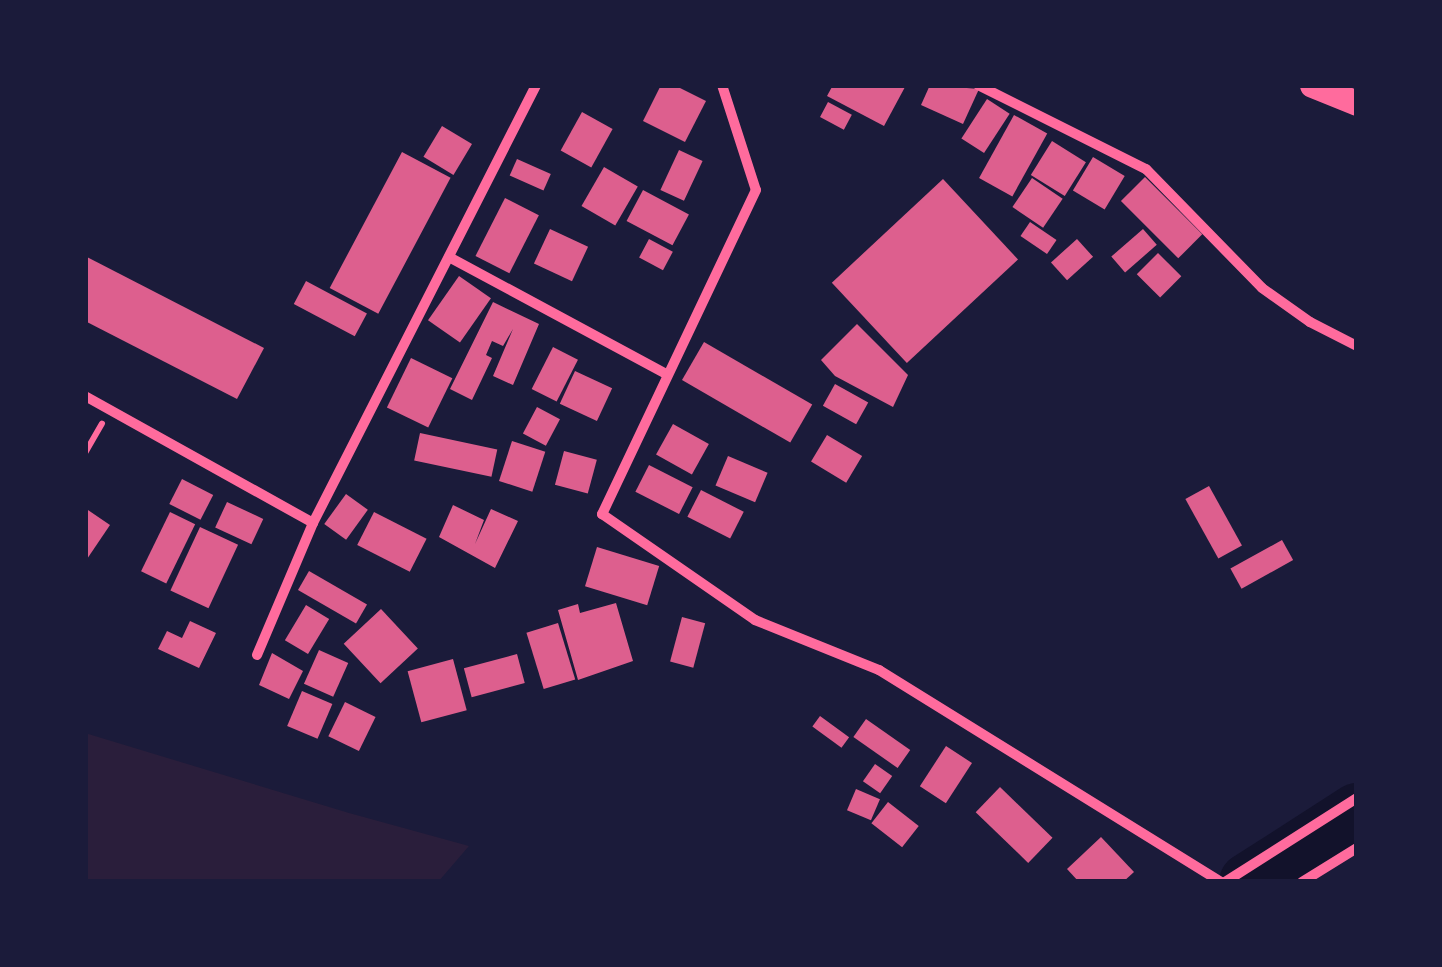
<!DOCTYPE html>
<style>
body{margin:0}
#map{position:relative;width:1442px;height:967px;overflow:hidden;background:#1b1b3a;font-family:Signika,sans-serif}
div>[style]{position:absolute}
.green>*{inset:0;background:#2a1e3b}
.river>*{height:58px;margin:-29px;padding:0 29px;transform-origin:29px;border-radius:29px;background:#12122b}
.building>*{inset:0;background:#dd5f8e;transform-origin:0 0}
.path>*{height:6px;margin:-3px;padding:0 3px;transform-origin:3px;border-radius:3px;background:#ff6b9d}
.minor>*{height:10px;margin:-5px;padding:0 5px;transform-origin:5px;border-radius:5px;background:#ff6b9d}
.trunk>*{height:25px;margin:-12.5px;padding:0 12.5px;transform-origin:12.5px;border-radius:12.5px;background:#ff6b9d}
span{translate:-50% -50%;white-space:nowrap;text-align:center;line-height:1.15;-webkit-text-stroke:8px #1b1b3a;paint-order:stroke}
.frame{position:absolute;inset:0;border:88px solid #1b1b3a;pointer-events:none}
</style>
<div id="map">
<div class="green">
<div style="clip-path:polygon(85px 733px,349px 813px,469px 846px,438px 882px,85px 882px)"></div>
</div>
<div class="river">
<div style="left:1248px;top:882px;width:130px;rotate:-32.7deg"></div>
</div>
<div class="building">
<div style="clip-path:polygon(661px 85px,674px 85px,706px 101px,685px 142px,643px 121px)"></div>
<div style="clip-path:polygon(833px 85px,901px 85px,905px 87px,884px 126px,827px 96px)"></div>
<div style="clip-path:polygon(930px 85px,979px 89px,963px 124px,921px 105px)"></div>
<div style="left:987px;top:99px;width:27px;height:47px;rotate:33deg"></div>
<div style="left:828px;top:102px;width:27px;height:17px;rotate:28deg"></div>
<div style="left:582px;top:112px;width:35px;height:44px;rotate:29deg"></div>
<div style="left:1014px;top:115px;width:38px;height:72px;rotate:29deg"></div>
<div style="left:442px;top:126px;width:35px;height:36px;rotate:31deg"></div>
<div style="left:1052px;top:141px;width:40px;height:40px;rotate:32deg"></div>
<div style="left:679px;top:150px;width:26px;height:44px;rotate:25deg"></div>
<div style="left:402px;top:152px;width:55px;height:154px;rotate:28deg"></div>
<div style="left:1093px;top:157px;width:37px;height:39px;rotate:31deg"></div>
<div style="left:517px;top:159px;width:37px;height:18px;rotate:24deg"></div>
<div style="left:604px;top:167px;width:39px;height:45px;rotate:30deg"></div>
<div style="left:1145px;top:177px;width:81px;height:34px;rotate:45deg"></div>
<div style="left:1032px;top:178px;width:37px;height:35px;rotate:34deg"></div>
<div style="left:943px;top:179px;width:110px;height:152px;rotate:47deg"></div>
<div style="left:643px;top:190px;width:52px;height:35px;rotate:28deg"></div>
<div style="left:505px;top:198px;width:38px;height:65px;rotate:27deg"></div>
<div style="left:1030px;top:222px;width:32px;height:17px;rotate:34deg"></div>
<div style="left:550px;top:229px;width:42px;height:38px;rotate:25deg"></div>
<div style="left:1143px;top:229px;width:21px;height:42px;rotate:49deg"></div>
<div style="left:649px;top:239px;width:27px;height:21px;rotate:28deg"></div>
<div style="left:1077px;top:239px;width:24px;height:35px;rotate:48deg"></div>
<div style="left:1158px;top:253px;width:33px;height:30px;rotate:45deg"></div>
<div style="clip-path:polygon(85px 256px,264px 348px,237px 399px,85px 321px)"></div>
<div style="left:459px;top:276px;width:39px;height:54px;rotate:35deg"></div>
<div style="left:306px;top:281px;width:69px;height:26px;rotate:28deg"></div>
<div style="clip-path:polygon(493px 302px,539px 324px,513px 385px,493px 376px,513px 329px,503px 346px,492px 341px,486px 355px,492px 358px,472px 400px,450px 389px)"></div>
<div style="clip-path:polygon(857px 324px,908px 375px,893px 407px,835px 376px,821px 360px)"></div>
<div style="left:704px;top:342px;width:125px;height:44px;rotate:30deg"></div>
<div style="left:553px;top:347px;width:28px;height:47px;rotate:27deg"></div>
<div style="left:411px;top:358px;width:46px;height:55px;rotate:26deg"></div>
<div style="left:575px;top:371px;width:41px;height:36px;rotate:25deg"></div>
<div style="left:835px;top:384px;width:38px;height:25px;rotate:29deg"></div>
<div style="left:537px;top:407px;width:26px;height:30px;rotate:28deg"></div>
<div style="left:673px;top:424px;width:41px;height:35px;rotate:29deg"></div>
<div style="left:420px;top:433px;width:79px;height:28px;rotate:12deg"></div>
<div style="left:827px;top:435px;width:41px;height:31px;rotate:31deg"></div>
<div style="left:512px;top:441px;width:35px;height:42px;rotate:18deg"></div>
<div style="left:564px;top:451px;width:34px;height:35px;rotate:15deg"></div>
<div style="left:728px;top:456px;width:43px;height:32px;rotate:23deg"></div>
<div style="left:649px;top:465px;width:49px;height:30px;rotate:27deg"></div>
<div style="left:182px;top:479px;width:35px;height:28px;rotate:27deg"></div>
<div style="left:1209px;top:486px;width:68px;height:27px;rotate:61deg"></div>
<div style="left:701px;top:490px;width:48px;height:30px;rotate:27deg"></div>
<div style="left:346px;top:494px;width:27px;height:37px;rotate:36deg"></div>
<div style="left:227px;top:502px;width:40px;height:28px;rotate:25deg"></div>
<div style="clip-path:polygon(453px 505px,484px 520px,475px 544px,491px 509px,518px 521px,495px 568px,439px 537px)"></div>
<div style="clip-path:polygon(85px 508px,110px 525px,85px 562px)"></div>
<div style="left:170px;top:512px;width:28px;height:66px;rotate:26deg"></div>
<div style="left:374px;top:512px;width:59px;height:37px;rotate:27deg"></div>
<div style="left:200px;top:527px;width:42px;height:70px;rotate:25deg"></div>
<div style="left:1282px;top:540px;width:23px;height:59px;rotate:61deg"></div>
<div style="left:597px;top:547px;width:65px;height:41px;rotate:17deg"></div>
<div style="left:309px;top:571px;width:67px;height:22px;rotate:30deg"></div>
<div style="clip-path:polygon(616px 603px,633px 661px,578px 680px,558px 610px,578px 604px,580px 613px)"></div>
<div style="left:306px;top:605px;width:27px;height:41px;rotate:31deg"></div>
<div style="left:381px;top:609px;width:54px;height:51px;rotate:47deg"></div>
<div style="left:682px;top:617px;width:24px;height:46px;rotate:15deg"></div>
<div style="clip-path:polygon(190px 621px,216px 633px,199px 668px,158px 649px,167px 631px,182px 638px)"></div>
<div style="left:558px;top:623px;width:59px;height:33px;rotate:73deg"></div>
<div style="left:319px;top:650px;width:32px;height:37px;rotate:24deg"></div>
<div style="clip-path:polygon(272px 653px,303px 671px,289px 699px,259px 685px)"></div>
<div style="left:517px;top:654px;width:30px;height:55px;rotate:75deg"></div>
<div style="left:453px;top:659px;width:53px;height:47px;rotate:75deg"></div>
<div style="left:302px;top:691px;width:33px;height:38px;rotate:23deg"></div>
<div style="left:345px;top:702px;width:34px;height:38px;rotate:26deg"></div>
<div style="left:820px;top:716px;width:36px;height:13px;rotate:36deg"></div>
<div style="left:866px;top:719px;width:54px;height:22px;rotate:35deg"></div>
<div style="left:946px;top:746px;width:31px;height:48px;rotate:33deg"></div>
<div style="left:875px;top:764px;width:21px;height:21px;rotate:35deg"></div>
<div style="left:1000px;top:787px;width:73px;height:35px;rotate:44deg"></div>
<div style="left:856px;top:789px;width:26px;height:23px;rotate:23deg"></div>
<div style="left:888px;top:802px;width:39px;height:27px;rotate:38deg"></div>
<div style="clip-path:polygon(1101px 837px,1134px 872px,1123px 882px,1079px 882px,1067px 869px)"></div>
</div>
<div class="path">
<div style="left:85px;top:453px;width:34px;rotate:-60deg"></div>
</div>
<div class="minor">
<div style="left:722px;top:85px;width:110px;rotate:72.1deg"></div>
<div style="left:756px;top:190px;width:359px;rotate:115.4deg"></div>
<div style="left:602px;top:514px;width:186px;rotate:34.7deg"></div>
<div style="left:755px;top:620px;width:134px;rotate:22deg"></div>
<div style="left:879px;top:670px;width:402px;rotate:31.8deg"></div>
<div style="left:978px;top:85px;width:188px;rotate:26.6deg"></div>
<div style="left:1146px;top:169px;width:166px;rotate:45.7deg"></div>
<div style="left:1262px;top:288px;width:59px;rotate:35.3deg"></div>
<div style="left:1310px;top:322px;width:53px;rotate:27.1deg"></div>
<div style="left:449px;top:257px;width:247px;rotate:28.3deg"></div>
<div style="left:85px;top:396px;width:261px;rotate:29.1deg"></div>
<div style="left:257px;top:655px;width:143px;rotate:-67deg"></div>
<div style="left:313px;top:523px;width:492px;rotate:-63deg"></div>
<div style="left:1225px;top:882px;width:156px;rotate:-32.5deg"></div>
<div style="left:1302px;top:882px;width:65px;rotate:-31.7deg"></div>
</div>
<div class="trunk">
<div style="left:1312px;top:85px;width:48px;rotate:21.8deg"></div>
</div>
<div class="frame"></div>
</div>
